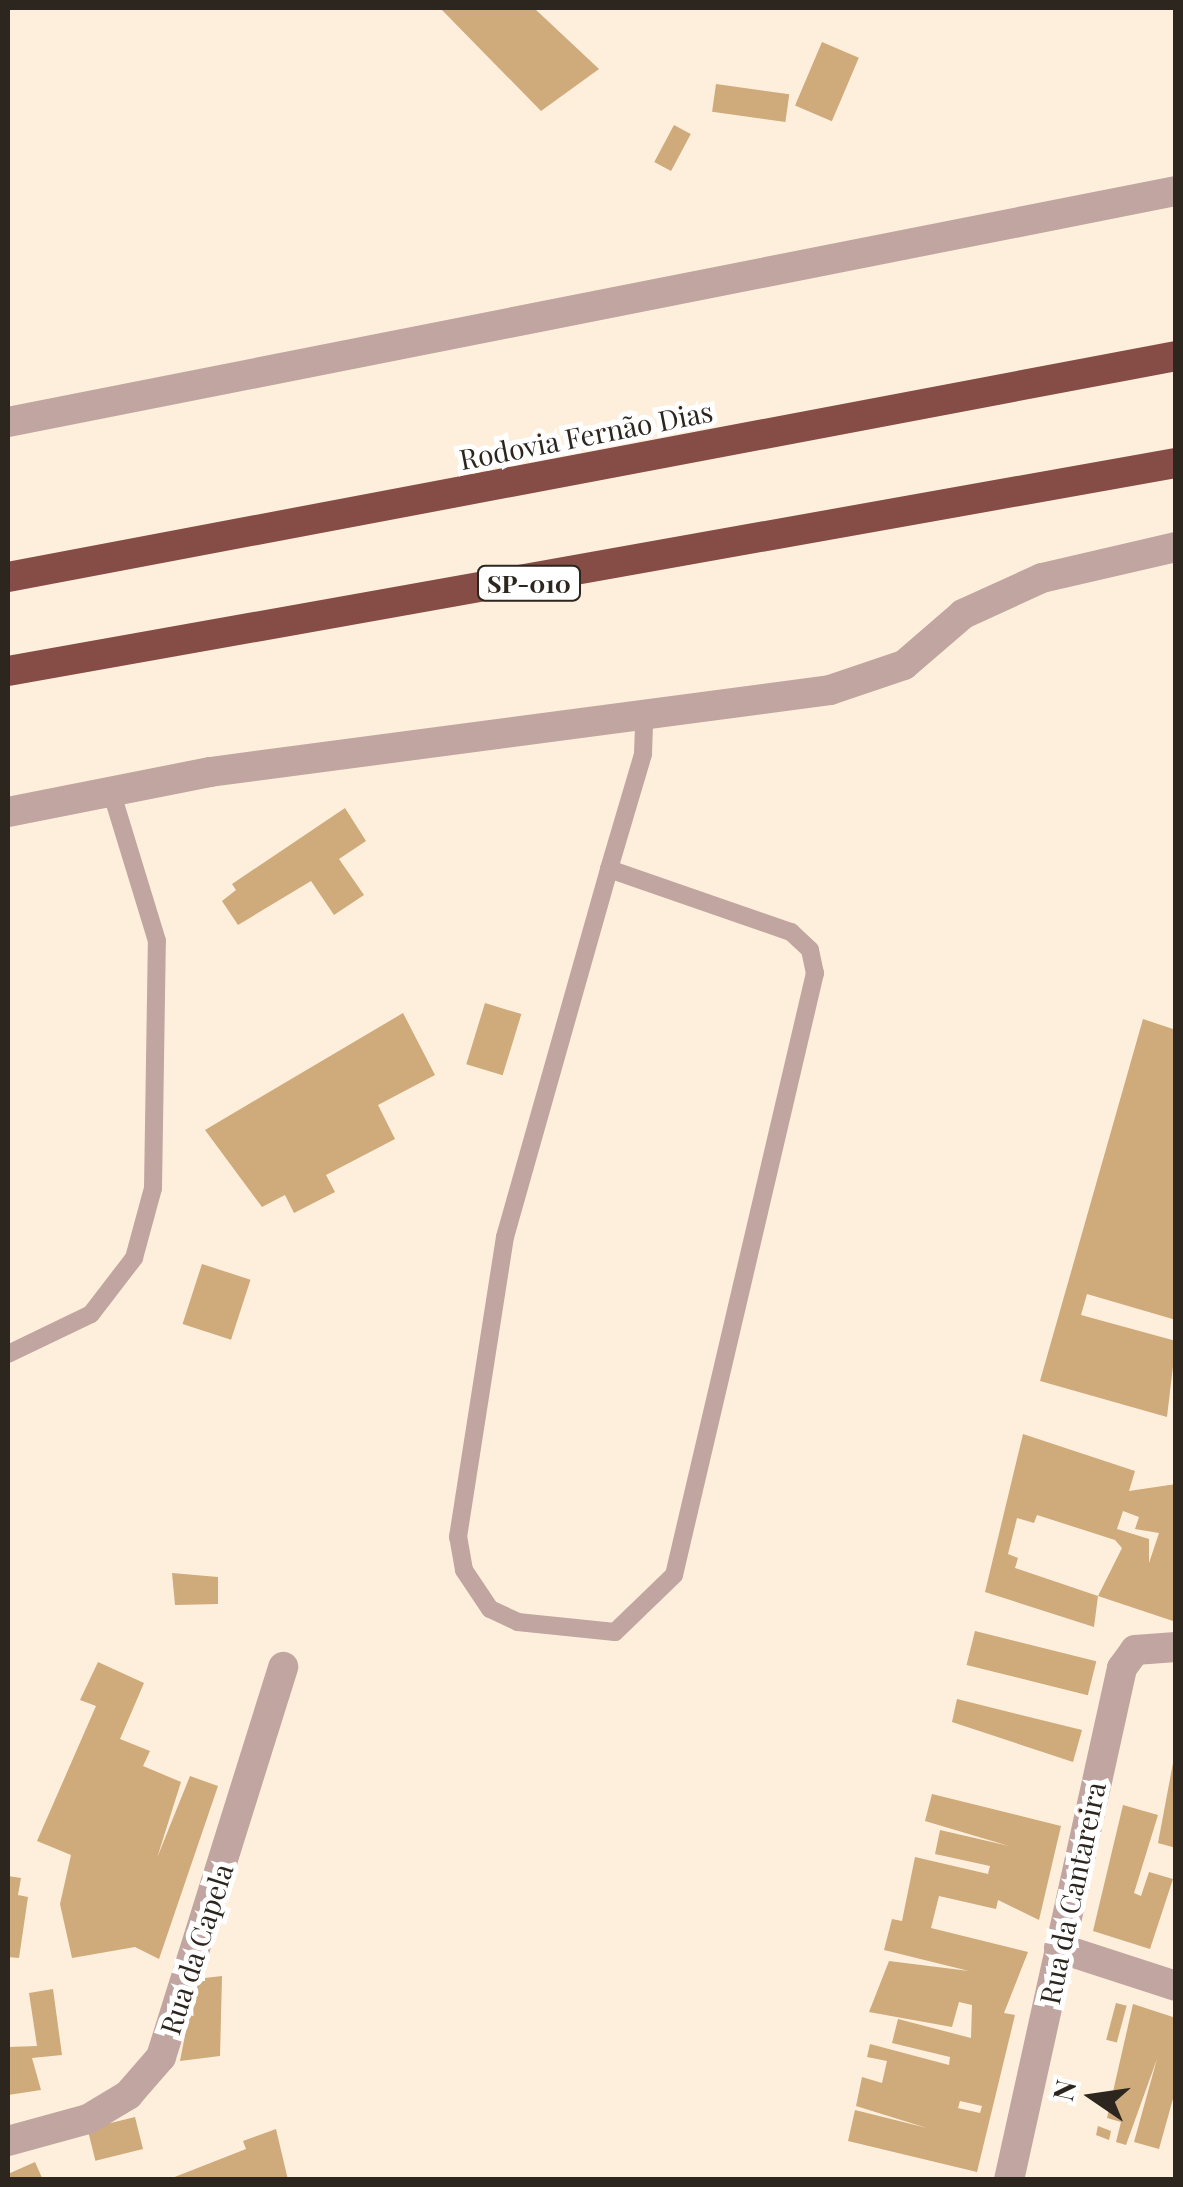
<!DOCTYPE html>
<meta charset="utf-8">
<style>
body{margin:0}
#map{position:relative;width:1183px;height:2187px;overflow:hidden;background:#feefdc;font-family:"Playfair Display",serif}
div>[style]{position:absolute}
.building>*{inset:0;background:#cfaa7b;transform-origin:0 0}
.service>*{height:18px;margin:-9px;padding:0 9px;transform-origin:9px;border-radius:9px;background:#c1a5a0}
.minor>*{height:30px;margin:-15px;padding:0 15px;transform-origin:15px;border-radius:15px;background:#c1a5a0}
.tertiary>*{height:30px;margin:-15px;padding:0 15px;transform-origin:15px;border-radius:15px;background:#c1a5a0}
.motorway>*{height:30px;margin:-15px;padding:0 15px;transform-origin:15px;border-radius:15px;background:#854d46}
span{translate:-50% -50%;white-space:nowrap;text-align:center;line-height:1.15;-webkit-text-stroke:10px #fff;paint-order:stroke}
.shield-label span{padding:2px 8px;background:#fff;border:2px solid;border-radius:8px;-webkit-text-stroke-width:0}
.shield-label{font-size:25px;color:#2c261f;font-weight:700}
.street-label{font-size:28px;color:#2c261f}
.frame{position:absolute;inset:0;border:10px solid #2c261f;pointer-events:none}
.north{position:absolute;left:1043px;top:2047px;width:100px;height:100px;-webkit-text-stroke:8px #fff;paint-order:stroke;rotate:283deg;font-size:28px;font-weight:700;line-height:40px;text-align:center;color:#2c261f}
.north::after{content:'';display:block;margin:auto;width:35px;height:45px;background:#2c261f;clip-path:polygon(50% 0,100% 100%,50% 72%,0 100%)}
</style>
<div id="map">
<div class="building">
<div style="clip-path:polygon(440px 8px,534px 8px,599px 69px,541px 111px)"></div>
<div style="left:822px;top:42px;width:40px;height:69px;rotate:23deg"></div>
<div style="left:716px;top:84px;width:74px;height:28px;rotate:8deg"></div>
<div style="left:674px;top:125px;width:19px;height:42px;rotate:28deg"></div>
<div style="clip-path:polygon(345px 808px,366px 841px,339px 859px,364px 895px,334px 915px,311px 881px,238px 925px,222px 901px,236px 890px,232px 884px)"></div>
<div style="left:485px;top:1003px;width:38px;height:64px;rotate:17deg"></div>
<div style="clip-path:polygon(403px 1013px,435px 1075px,378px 1105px,395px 1139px,326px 1175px,335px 1192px,294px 1213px,285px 1195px,262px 1207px,205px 1130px)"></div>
<div style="clip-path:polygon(1143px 1019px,1176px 1030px,1176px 1320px,1087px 1294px,1081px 1315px,1176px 1341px,1167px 1417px,1040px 1381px)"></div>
<div style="left:202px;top:1264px;width:51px;height:63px;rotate:18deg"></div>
<div style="clip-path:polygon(evenodd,1023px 1434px,1135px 1471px,1129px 1491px,1176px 1484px,1176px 1622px,1098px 1596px,1122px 1548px,1115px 1540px,1037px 1515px,1034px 1523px,1017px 1518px,1008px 1554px,1018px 1558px,1015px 1568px,1098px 1596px,1094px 1627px,985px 1592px,1023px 1434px,1123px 1511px,1139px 1517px,1135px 1529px,1159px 1533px,1149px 1563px,1149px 1539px,1117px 1529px,1123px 1511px)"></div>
<div style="clip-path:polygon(172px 1573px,218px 1577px,218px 1604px,175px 1605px)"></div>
<div style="left:975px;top:1631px;width:125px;height:35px;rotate:14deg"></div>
<div style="clip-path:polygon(98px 1662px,144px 1683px,120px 1739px,150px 1751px,143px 1766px,181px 1782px,157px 1858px,190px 1776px,218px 1786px,159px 1959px,135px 1947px,72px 1958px,60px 1904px,71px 1855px,37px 1841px,96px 1706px,80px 1700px)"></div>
<div style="clip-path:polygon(957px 1699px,1082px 1730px,1073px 1762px,952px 1722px)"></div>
<div style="clip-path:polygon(1176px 1747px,1176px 1848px,1158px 1843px)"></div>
<div style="clip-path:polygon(evenodd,932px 1794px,1061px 1826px,1039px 1920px,998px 1900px,996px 1909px,939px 1896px,931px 1928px,1028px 1952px,1004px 2013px,1015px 2015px,977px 2172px,848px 2141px,855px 2110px,927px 2128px,856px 2106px,862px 2077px,882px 2083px,887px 2061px,867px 2057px,870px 2044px,949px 2065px,950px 2057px,892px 2043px,898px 2019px,971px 2038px,972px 2005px,959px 2002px,952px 2027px,869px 2012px,889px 1961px,969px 1971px,884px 1950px,892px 1919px,902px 1921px,915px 1857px,988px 1874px,990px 1866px,935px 1854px,940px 1830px,1009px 1846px,925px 1821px,932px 1794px,960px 2101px,982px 2106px,980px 2113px,958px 2108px,960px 2101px)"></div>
<div style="clip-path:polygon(1123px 1805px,1158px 1815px,1134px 1893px,1141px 1896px,1149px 1872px,1173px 1879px,1150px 1949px,1093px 1931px)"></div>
<div style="clip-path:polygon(8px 1876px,21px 1878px,18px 1895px,28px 1897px,19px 1958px,8px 1957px)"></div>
<div style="clip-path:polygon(222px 1976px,220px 2056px,180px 2061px,196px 1979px)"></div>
<div style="clip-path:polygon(53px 1989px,62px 2055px,32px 2058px,41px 2090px,8px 2095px,8px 2047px,37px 2046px,29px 1993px)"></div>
<div style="left:1116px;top:2003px;width:11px;height:38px;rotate:15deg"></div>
<div style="clip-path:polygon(1133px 2004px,1176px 2018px,1176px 2088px,1159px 2149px,1134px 2142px,1157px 2059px,1126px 2145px,1116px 2142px,1121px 2122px,1107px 2118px)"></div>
<div style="left:135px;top:2117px;width:33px;height:49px;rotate:76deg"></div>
<div style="clip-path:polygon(1098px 2126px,1111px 2131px,1109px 2140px,1096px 2135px)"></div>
<div style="clip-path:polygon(276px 2129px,288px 2180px,167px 2180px,246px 2149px,243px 2141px)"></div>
<div style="clip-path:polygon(35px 2162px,43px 2180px,8px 2180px,8px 2174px)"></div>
</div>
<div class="service">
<div style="left:609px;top:869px;width:193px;rotate:19.1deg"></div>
<div style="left:791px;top:932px;width:26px;rotate:43deg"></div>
<div style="left:810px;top:950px;width:24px;rotate:78deg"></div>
<div style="left:815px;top:973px;width:618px;rotate:103.18deg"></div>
<div style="left:674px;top:1575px;width:82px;rotate:136deg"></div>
<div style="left:615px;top:1632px;width:98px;rotate:-174.1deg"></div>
<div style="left:518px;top:1622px;width:31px;rotate:-155deg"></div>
<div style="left:490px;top:1609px;width:47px;rotate:-123.7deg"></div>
<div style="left:464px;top:1570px;width:34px;rotate:-100deg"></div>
<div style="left:458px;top:1537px;width:304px;rotate:-81.1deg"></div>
<div style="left:505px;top:1237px;width:382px;rotate:-74.2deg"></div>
<div style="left:609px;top:869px;width:120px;rotate:-73.5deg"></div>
<div style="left:643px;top:754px;width:36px;rotate:-88deg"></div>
<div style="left:8px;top:1354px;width:92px;rotate:-25.7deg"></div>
<div style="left:91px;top:1314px;width:71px;rotate:-52.5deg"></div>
<div style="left:134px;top:1258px;width:73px;rotate:-74.8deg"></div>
<div style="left:153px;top:1188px;width:247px;rotate:-89.1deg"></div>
<div style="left:157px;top:941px;width:157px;rotate:-107deg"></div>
</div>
<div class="minor">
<div style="left:8px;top:812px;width:206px;rotate:-11.2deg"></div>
<div style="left:210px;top:772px;width:625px;rotate:-7.53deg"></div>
<div style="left:830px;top:690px;width:78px;rotate:-18.7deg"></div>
<div style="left:904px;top:665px;width:78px;rotate:-40.8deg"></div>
<div style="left:963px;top:614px;width:87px;rotate:-24.5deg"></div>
<div style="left:1042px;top:578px;width:138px;rotate:-13deg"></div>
<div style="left:1059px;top:1948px;width:123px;rotate:18deg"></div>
<div style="left:8px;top:2141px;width:83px;rotate:-15.4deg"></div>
<div style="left:88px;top:2119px;width:47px;rotate:-31deg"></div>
<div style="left:128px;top:2095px;width:50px;rotate:-49deg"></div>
<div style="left:161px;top:2057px;width:409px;rotate:-72.6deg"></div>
<div style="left:1009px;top:2180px;width:524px;rotate:-77.55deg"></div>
<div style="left:1122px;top:1668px;width:22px;rotate:-54deg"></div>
<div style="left:1135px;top:1650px;width:41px;rotate:-4.2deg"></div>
</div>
<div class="tertiary">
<div style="left:8px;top:422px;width:1191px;rotate:-11.19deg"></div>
</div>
<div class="motorway">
<div style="left:8px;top:577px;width:1189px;rotate:-10.71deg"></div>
<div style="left:8px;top:671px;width:1186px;rotate:-10.1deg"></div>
</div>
<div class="shield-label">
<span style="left:529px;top:583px">SP-010</span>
</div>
<div class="street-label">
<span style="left:586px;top:435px;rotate:-11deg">Rodovia Fernão Dias</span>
<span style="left:1072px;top:1893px;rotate:-78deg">Rua da Cantareira</span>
<span style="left:196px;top:1949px;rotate:-72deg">Rua da Capela</span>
</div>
<div class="frame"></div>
<div class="north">N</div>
</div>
